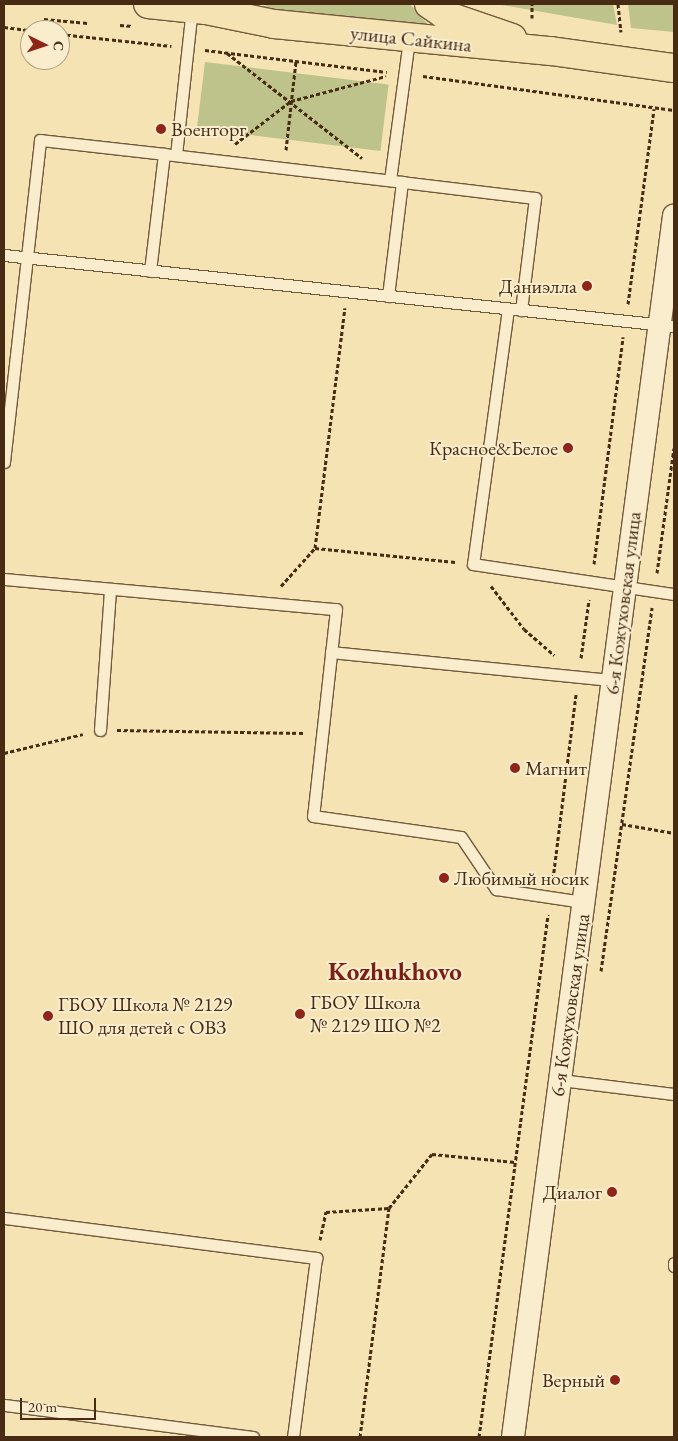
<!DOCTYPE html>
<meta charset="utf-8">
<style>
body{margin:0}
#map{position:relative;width:678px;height:1441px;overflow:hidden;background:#f6e3b4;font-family:"EB Garamond",serif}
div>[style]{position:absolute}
.green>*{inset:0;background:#bec38c;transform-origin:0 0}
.path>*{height:3px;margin-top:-1.5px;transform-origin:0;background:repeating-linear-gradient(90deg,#472b13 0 4px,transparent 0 6.5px)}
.roads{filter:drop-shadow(1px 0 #73593b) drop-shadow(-1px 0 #73593b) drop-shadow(0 1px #73593b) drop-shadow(0 -1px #73593b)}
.service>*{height:11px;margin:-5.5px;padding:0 5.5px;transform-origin:5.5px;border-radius:5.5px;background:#f9edce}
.minor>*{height:22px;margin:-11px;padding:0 11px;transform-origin:11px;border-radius:11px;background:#f9edce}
.primary>*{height:28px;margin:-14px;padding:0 14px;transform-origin:14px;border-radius:14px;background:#f6e3b4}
.dots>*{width:14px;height:14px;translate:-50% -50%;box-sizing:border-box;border:2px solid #f9edce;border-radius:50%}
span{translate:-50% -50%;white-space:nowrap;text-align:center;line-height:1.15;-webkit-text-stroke:4px #f9edce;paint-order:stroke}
.street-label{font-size:20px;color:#472b13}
.poi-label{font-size:20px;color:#472b13}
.left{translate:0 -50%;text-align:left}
.right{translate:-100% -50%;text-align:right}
.district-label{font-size:25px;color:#7a1f14;font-weight:700}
.frame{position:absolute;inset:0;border:5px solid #472b13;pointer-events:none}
.north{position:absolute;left:20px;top:20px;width:50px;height:50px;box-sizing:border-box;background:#f9edce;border:1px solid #b29f83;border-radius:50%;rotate:94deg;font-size:14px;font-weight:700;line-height:20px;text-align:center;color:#472b13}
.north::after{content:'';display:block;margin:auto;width:18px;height:22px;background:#8f2418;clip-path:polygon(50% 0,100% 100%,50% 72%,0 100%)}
.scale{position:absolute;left:20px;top:1398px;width:76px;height:22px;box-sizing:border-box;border:2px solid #472b13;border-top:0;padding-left:6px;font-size:15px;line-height:18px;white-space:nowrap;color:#472b13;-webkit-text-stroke:4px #f9edce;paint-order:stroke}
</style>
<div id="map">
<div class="green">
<div style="clip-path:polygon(267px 4px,410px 4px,429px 26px,262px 10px)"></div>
<div style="clip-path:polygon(496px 4px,613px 4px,617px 25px)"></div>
<div style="clip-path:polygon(628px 4px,674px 4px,674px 32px,631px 28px)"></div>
<div style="left:205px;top:62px;width:185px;height:67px;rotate:7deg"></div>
</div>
<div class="path">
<div style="left:618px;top:4px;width:28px;rotate:84deg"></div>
<div style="left:532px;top:18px;width:14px;rotate:-90deg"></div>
<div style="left:120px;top:25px;width:13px;rotate:4deg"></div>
<div style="left:4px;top:27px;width:26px;rotate:7deg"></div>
<div style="left:43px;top:30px;width:11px;rotate:-85deg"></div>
<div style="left:44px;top:19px;width:44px;rotate:5.2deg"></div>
<div style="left:60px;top:34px;width:112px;rotate:6.2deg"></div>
<div style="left:205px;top:50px;width:183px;rotate:6.9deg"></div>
<div style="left:227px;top:53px;width:171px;rotate:37.9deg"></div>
<div style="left:423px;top:76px;width:253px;rotate:7.7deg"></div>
<div style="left:235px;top:144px;width:71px;rotate:-37.5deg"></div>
<div style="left:291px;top:101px;width:98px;rotate:-14.7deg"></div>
<div style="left:286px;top:150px;width:90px;rotate:-83.6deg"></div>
<div style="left:628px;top:304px;width:197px;rotate:-82.4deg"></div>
<div style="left:315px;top:548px;width:242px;rotate:-82.9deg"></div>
<div style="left:594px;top:564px;width:229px;rotate:-82.7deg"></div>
<div style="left:657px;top:573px;width:126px;rotate:-82.3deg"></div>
<div style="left:281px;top:586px;width:51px;rotate:-48.2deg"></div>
<div style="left:315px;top:548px;width:141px;rotate:5.7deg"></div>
<div style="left:491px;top:586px;width:54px;rotate:52.5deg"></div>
<div style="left:524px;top:629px;width:40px;rotate:41deg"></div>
<div style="left:581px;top:658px;width:59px;rotate:-82.1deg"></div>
<div style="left:117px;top:730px;width:188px;rotate:0.9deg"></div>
<div style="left:4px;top:753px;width:81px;rotate:-13.5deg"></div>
<div style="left:622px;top:824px;width:53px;rotate:9.8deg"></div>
<div style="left:553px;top:879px;width:186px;rotate:-82.9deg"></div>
<div style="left:601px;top:971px;width:367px;rotate:-82deg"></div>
<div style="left:320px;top:1240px;width:29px;rotate:-78deg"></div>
<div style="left:326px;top:1212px;width:63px;rotate:-3.6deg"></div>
<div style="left:389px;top:1208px;width:69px;rotate:-51.5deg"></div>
<div style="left:432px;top:1154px;width:83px;rotate:5.5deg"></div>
<div style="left:360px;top:1437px;width:231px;rotate:-82.8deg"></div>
<div style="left:479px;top:1437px;width:527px;rotate:-82.47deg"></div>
</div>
<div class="roads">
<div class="service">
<div style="left:176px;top:155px;width:148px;rotate:-83.8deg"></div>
<div style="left:390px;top:180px;width:141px;rotate:-82.3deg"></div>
<div style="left:4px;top:255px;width:674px;rotate:6.05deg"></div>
<div style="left:150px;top:271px;width:118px;rotate:-83.2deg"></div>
<div style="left:164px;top:154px;width:240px;rotate:6.7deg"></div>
<div style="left:388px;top:296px;width:115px;rotate:-83deg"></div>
<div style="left:402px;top:182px;width:134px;rotate:6.9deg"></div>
<div style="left:535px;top:198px;width:113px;rotate:97.1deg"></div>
<div style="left:508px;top:309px;width:257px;rotate:97.8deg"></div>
<div style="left:473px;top:564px;width:203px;rotate:8.5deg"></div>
<div style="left:4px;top:462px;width:324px;rotate:-83.6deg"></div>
<div style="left:40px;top:140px;width:125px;rotate:6.4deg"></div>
<div style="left:4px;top:579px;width:333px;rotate:5.2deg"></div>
<div style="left:336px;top:609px;width:208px;rotate:96.3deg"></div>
<div style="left:313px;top:816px;width:149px;rotate:8.1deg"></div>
<div style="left:461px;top:837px;width:63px;rotate:56.1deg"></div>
<div style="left:496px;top:889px;width:88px;rotate:8.5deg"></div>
<div style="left:331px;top:652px;width:283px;rotate:5.7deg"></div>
<div style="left:100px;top:730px;width:141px;rotate:-85.9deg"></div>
<div style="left:560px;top:1080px;width:115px;rotate:7deg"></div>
<div style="left:4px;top:1218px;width:315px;rotate:7.3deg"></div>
<div style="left:316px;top:1258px;width:180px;rotate:97.3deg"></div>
<div style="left:674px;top:1263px;width:3px;rotate:90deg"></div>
<div style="left:4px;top:1405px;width:251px;rotate:7.3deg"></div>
</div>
<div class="minor">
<div style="left:513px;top:1437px;width:1232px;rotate:-82.49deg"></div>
</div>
<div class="primary">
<div style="left:148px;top:4px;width:58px;rotate:5.9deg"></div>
<div style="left:206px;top:10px;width:69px;rotate:11.6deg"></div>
<div style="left:274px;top:24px;width:278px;rotate:5.6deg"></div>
<div style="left:551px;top:51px;width:124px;rotate:7.9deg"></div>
<div style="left:429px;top:4px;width:19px;rotate:35deg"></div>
<div style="left:445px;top:15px;width:71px;rotate:18.9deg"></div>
</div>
</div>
<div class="dots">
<div style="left:161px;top:129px;background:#8f2418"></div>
<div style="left:587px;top:286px;background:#8f2418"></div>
<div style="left:568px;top:448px;background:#8f2418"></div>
<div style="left:515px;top:768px;background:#8f2418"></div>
<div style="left:444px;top:878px;background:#8f2418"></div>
<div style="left:300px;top:1014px;background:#8f2418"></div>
<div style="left:48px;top:1016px;background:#8f2418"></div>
<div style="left:612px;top:1192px;background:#8f2418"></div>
<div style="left:615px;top:1380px;background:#8f2418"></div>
</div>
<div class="street-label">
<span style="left:411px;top:39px;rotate:6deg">улица Сайкина</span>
<span style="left:623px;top:603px;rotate:-83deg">6-я Кожуховская улица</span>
<span style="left:570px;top:1005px;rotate:-82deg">6-я Кожуховская улица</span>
</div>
<div class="poi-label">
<span class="left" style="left:171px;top:129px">Военторг</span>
<span class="right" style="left:577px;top:286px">Даниэлла</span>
<span class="right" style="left:558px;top:448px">Красное&amp;Белое</span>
<span class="left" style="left:525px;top:768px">Магнит</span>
<span class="left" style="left:454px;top:878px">Любимый носик</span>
<span class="left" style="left:310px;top:1014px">ГБОУ Школа<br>№ 2129 ШО №2</span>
<span class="left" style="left:58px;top:1016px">ГБОУ Школа № 2129<br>ШО для детей с ОВЗ</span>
<span class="right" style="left:602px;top:1192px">Диалог</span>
<span class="right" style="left:605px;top:1380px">Верный</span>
</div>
<div class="district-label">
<span style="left:395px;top:971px">Kozhukhovo</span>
</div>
<div class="frame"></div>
<div class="north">С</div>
<div class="scale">20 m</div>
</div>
